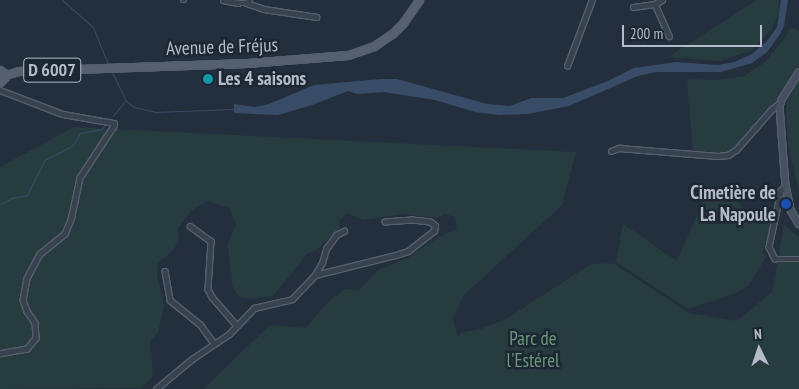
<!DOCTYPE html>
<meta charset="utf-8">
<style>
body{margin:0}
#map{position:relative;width:799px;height:389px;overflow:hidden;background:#242f3e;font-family:"PT Sans Narrow",sans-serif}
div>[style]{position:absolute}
.green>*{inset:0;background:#263c3f}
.water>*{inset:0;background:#394c67}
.stream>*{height:1px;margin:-0.5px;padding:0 0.5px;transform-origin:0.5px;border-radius:0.5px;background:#394c67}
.roads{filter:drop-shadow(1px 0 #565f6c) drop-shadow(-1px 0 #565f6c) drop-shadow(0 1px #565f6c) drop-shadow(0 -1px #565f6c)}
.street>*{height:4.5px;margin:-2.25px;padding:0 2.25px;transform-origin:2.25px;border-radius:2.25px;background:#38414e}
.secondary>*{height:5.5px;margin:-2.75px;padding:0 2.75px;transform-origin:2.75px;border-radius:2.75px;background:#465061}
.primary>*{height:7px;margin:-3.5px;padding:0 3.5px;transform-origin:3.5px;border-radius:3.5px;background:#56606e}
.dots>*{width:14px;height:14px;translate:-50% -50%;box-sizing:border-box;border:2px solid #1d2633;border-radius:50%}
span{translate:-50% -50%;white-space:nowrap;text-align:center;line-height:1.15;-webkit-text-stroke:5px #1d2633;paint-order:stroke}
.shield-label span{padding:1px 4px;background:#1d2633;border:1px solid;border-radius:4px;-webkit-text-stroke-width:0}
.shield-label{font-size:18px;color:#b4bcc9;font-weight:700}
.street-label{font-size:19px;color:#b4bcc9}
.poi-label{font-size:19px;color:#b4bcc9;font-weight:700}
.left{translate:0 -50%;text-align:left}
.right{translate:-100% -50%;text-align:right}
.park-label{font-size:19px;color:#6b9a76}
.north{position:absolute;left:734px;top:324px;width:50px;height:50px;-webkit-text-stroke:4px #1d2633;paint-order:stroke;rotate:356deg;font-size:14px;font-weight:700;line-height:20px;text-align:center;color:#b4bcc9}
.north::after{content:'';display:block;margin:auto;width:18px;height:22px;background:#b4bcc9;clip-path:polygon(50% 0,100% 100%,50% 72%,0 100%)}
.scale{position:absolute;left:622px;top:25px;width:140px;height:22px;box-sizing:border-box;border:2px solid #b4bcc9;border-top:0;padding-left:6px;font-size:15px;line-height:18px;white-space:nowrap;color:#b4bcc9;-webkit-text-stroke:4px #1d2633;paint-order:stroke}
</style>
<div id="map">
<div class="green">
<div style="clip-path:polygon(757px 0,779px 0,779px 13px,773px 27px,752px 50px,720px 61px,668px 57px)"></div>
<div style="clip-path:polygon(790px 28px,799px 30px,799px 67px,776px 103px,729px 153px,693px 151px,687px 79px,715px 80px,744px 76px,764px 63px,782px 42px)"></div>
<div style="clip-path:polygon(799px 79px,799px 191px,788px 144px,786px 104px)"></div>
<div style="clip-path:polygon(74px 127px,576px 152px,562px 205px,464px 295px,453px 318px,458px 337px,463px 332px,481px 329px,506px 319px,591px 264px,613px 263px,689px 313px,737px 321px,772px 292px,784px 225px,799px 237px,799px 389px,203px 389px,270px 325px,306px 328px,328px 302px,345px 289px,359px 290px,378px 270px,406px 259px,439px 237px,457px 229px,455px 217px,445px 214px,436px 218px,403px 214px,363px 220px,347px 213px,339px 221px,340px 228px,316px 250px,308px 253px,273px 296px,253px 299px,239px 297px,232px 285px,228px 244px,236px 224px,229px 208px,208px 201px,192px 210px,178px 228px,179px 240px,173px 250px,158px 263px,157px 276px,164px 305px,158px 333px,150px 342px,153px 376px,142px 388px,0 389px,0 167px)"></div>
<div style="clip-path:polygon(709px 188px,726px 188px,747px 212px,773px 218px,763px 251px,763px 254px,767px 256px,748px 286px,734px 294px,688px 309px,616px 262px,623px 224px,677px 261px)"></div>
</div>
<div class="water">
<div style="clip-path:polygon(781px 0,788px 0,784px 26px,780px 34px,767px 52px,752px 63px,721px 72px,656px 72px,638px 76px,569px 106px,528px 114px,499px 115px,475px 112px,435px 100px,383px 92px,358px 94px,348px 91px,312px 105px,278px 115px,234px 113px,234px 104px,255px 107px,269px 104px,314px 85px,381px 79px,397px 79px,487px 104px,510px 106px,531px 98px,563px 98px,608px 81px,634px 68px,676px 62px,718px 65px,734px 62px,752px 54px,767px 41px,777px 27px)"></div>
</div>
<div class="stream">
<div style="left:62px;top:0;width:41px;rotate:41.1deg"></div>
<div style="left:93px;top:27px;width:40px;rotate:68deg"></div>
<div style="left:111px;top:70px;width:34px;rotate:64deg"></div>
<div style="left:126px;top:101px;width:10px;rotate:37deg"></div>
<div style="left:134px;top:107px;width:22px;rotate:13deg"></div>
<div style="left:155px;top:112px;width:79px;rotate:-2.2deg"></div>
<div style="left:113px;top:116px;width:19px;rotate:-51deg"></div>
<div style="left:0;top:204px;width:13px;rotate:-27deg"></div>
<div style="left:12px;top:198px;width:15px;rotate:-11deg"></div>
<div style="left:27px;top:195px;width:39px;rotate:-63deg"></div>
<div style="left:45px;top:160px;width:32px;rotate:-28deg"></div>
<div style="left:73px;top:145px;width:14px;rotate:-60deg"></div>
<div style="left:80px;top:133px;width:22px;rotate:-10deg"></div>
<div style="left:102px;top:129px;width:4px;rotate:-56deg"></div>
</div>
<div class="roads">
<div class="street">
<div style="left:183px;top:0;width:1px"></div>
<div style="left:223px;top:0;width:15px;rotate:11deg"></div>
<div style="left:238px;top:3px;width:8px"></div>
<div style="left:246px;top:3px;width:4px;rotate:-45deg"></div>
<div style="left:246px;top:3px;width:19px;rotate:18deg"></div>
<div style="left:264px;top:9px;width:53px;rotate:8.7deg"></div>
<div style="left:655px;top:4px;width:35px;rotate:66deg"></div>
<div style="left:633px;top:7px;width:22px;rotate:-8deg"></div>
<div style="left:655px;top:4px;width:8px;rotate:-30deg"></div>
<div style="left:567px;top:66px;width:71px;rotate:-69.3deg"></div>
<div style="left:0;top:90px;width:67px;rotate:20.9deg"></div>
<div style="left:63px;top:114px;width:52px;rotate:10deg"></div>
<div style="left:114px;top:123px;width:3px;rotate:90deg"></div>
<div style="left:114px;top:126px;width:62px;rotate:123.2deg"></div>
<div style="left:80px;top:178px;width:40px;rotate:102deg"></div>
<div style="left:72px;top:217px;width:18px;rotate:112deg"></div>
<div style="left:65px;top:234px;width:32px;rotate:141deg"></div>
<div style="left:40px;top:254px;width:27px;rotate:118deg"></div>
<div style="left:27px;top:278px;width:22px;rotate:100deg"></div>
<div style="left:23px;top:300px;width:12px;rotate:70deg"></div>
<div style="left:27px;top:311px;width:14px;rotate:56deg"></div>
<div style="left:35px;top:323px;width:15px;rotate:86deg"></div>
<div style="left:36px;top:338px;width:14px;rotate:129deg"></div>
<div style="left:27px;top:349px;width:27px;rotate:170deg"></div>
<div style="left:611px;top:151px;width:9px;rotate:-21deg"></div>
<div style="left:619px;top:148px;width:99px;rotate:4.6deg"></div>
<div style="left:718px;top:156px;width:10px;rotate:-6deg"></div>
<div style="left:728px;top:155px;width:9px;rotate:-32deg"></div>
<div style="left:736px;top:150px;width:55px;rotate:-48.7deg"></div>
<div style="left:772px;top:109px;width:11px;rotate:-38deg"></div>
<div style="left:786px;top:186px;width:7px;rotate:135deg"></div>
<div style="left:781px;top:191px;width:57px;rotate:102.1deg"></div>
<div style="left:769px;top:247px;width:13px;rotate:63deg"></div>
<div style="left:775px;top:259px;width:24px"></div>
<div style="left:190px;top:226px;width:26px;rotate:36deg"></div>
<div style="left:211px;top:241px;width:48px;rotate:93.6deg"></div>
<div style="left:208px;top:289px;width:9px;rotate:63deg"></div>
<div style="left:212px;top:297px;width:38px;rotate:49deg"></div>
<div style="left:165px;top:271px;width:29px;rotate:80deg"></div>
<div style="left:170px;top:300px;width:38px;rotate:39deg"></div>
<div style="left:200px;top:324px;width:24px;rotate:54deg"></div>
<div style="left:315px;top:275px;width:87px;rotate:-14deg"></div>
<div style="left:399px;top:254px;width:9px;rotate:-18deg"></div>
<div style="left:408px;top:251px;width:33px;rotate:-38deg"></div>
<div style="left:434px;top:231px;width:5px;rotate:-79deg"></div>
<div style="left:435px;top:226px;width:6px;rotate:-141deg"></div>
<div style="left:430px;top:222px;width:18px;rotate:-174deg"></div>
<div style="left:412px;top:220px;width:27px;rotate:176deg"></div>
<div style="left:156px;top:389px;width:47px;rotate:-39.8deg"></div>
<div style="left:192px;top:359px;width:45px;rotate:-34deg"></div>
<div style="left:229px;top:334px;width:36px;rotate:-46deg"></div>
<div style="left:254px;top:308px;width:39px;rotate:-13deg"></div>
<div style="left:292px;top:299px;width:33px;rotate:-46deg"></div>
<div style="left:315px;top:275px;width:14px;rotate:-60deg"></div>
<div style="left:322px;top:263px;width:15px;rotate:-74deg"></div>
<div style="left:326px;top:249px;width:17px;rotate:-54deg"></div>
<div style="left:336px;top:235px;width:9px;rotate:-27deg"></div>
</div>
<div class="secondary">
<div style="left:799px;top:73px;width:32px;rotate:122deg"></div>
<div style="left:782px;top:100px;width:7px;rotate:106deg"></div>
<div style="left:780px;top:107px;width:79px;rotate:85.7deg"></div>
<div style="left:786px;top:186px;width:25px;rotate:78deg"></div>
<div style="left:791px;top:210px;width:16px;rotate:60deg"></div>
</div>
<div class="primary">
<div style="left:0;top:70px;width:5px;rotate:37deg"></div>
<div style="left:4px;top:73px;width:4px;rotate:76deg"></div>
<div style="left:5px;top:77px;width:7px;rotate:135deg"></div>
<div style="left:5px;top:75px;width:15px;rotate:-16deg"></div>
<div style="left:19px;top:71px;width:228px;rotate:-2deg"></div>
<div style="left:247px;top:63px;width:101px;rotate:-4.5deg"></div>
<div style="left:348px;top:55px;width:28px;rotate:-19deg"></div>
<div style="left:374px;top:46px;width:22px;rotate:-34deg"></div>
<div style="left:392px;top:34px;width:16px;rotate:-45deg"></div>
<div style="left:403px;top:23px;width:28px;rotate:-55deg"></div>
</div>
</div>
<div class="dots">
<div style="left:208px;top:79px;background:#0f9aa8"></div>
<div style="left:786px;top:204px;background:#1a4fb4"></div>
</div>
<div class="shield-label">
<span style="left:52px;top:70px">D 6007</span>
</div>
<div class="street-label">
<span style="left:222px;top:47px;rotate:-2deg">Avenue de Fréjus</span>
</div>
<div class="poi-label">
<span class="left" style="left:218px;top:79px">Les 4 saisons</span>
<span class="right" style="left:776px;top:204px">Cimetière de<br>La Napoule</span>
</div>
<div class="park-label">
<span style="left:533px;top:350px">Parc de<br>l'Estérel</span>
</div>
<div class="north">N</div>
<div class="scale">200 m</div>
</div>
